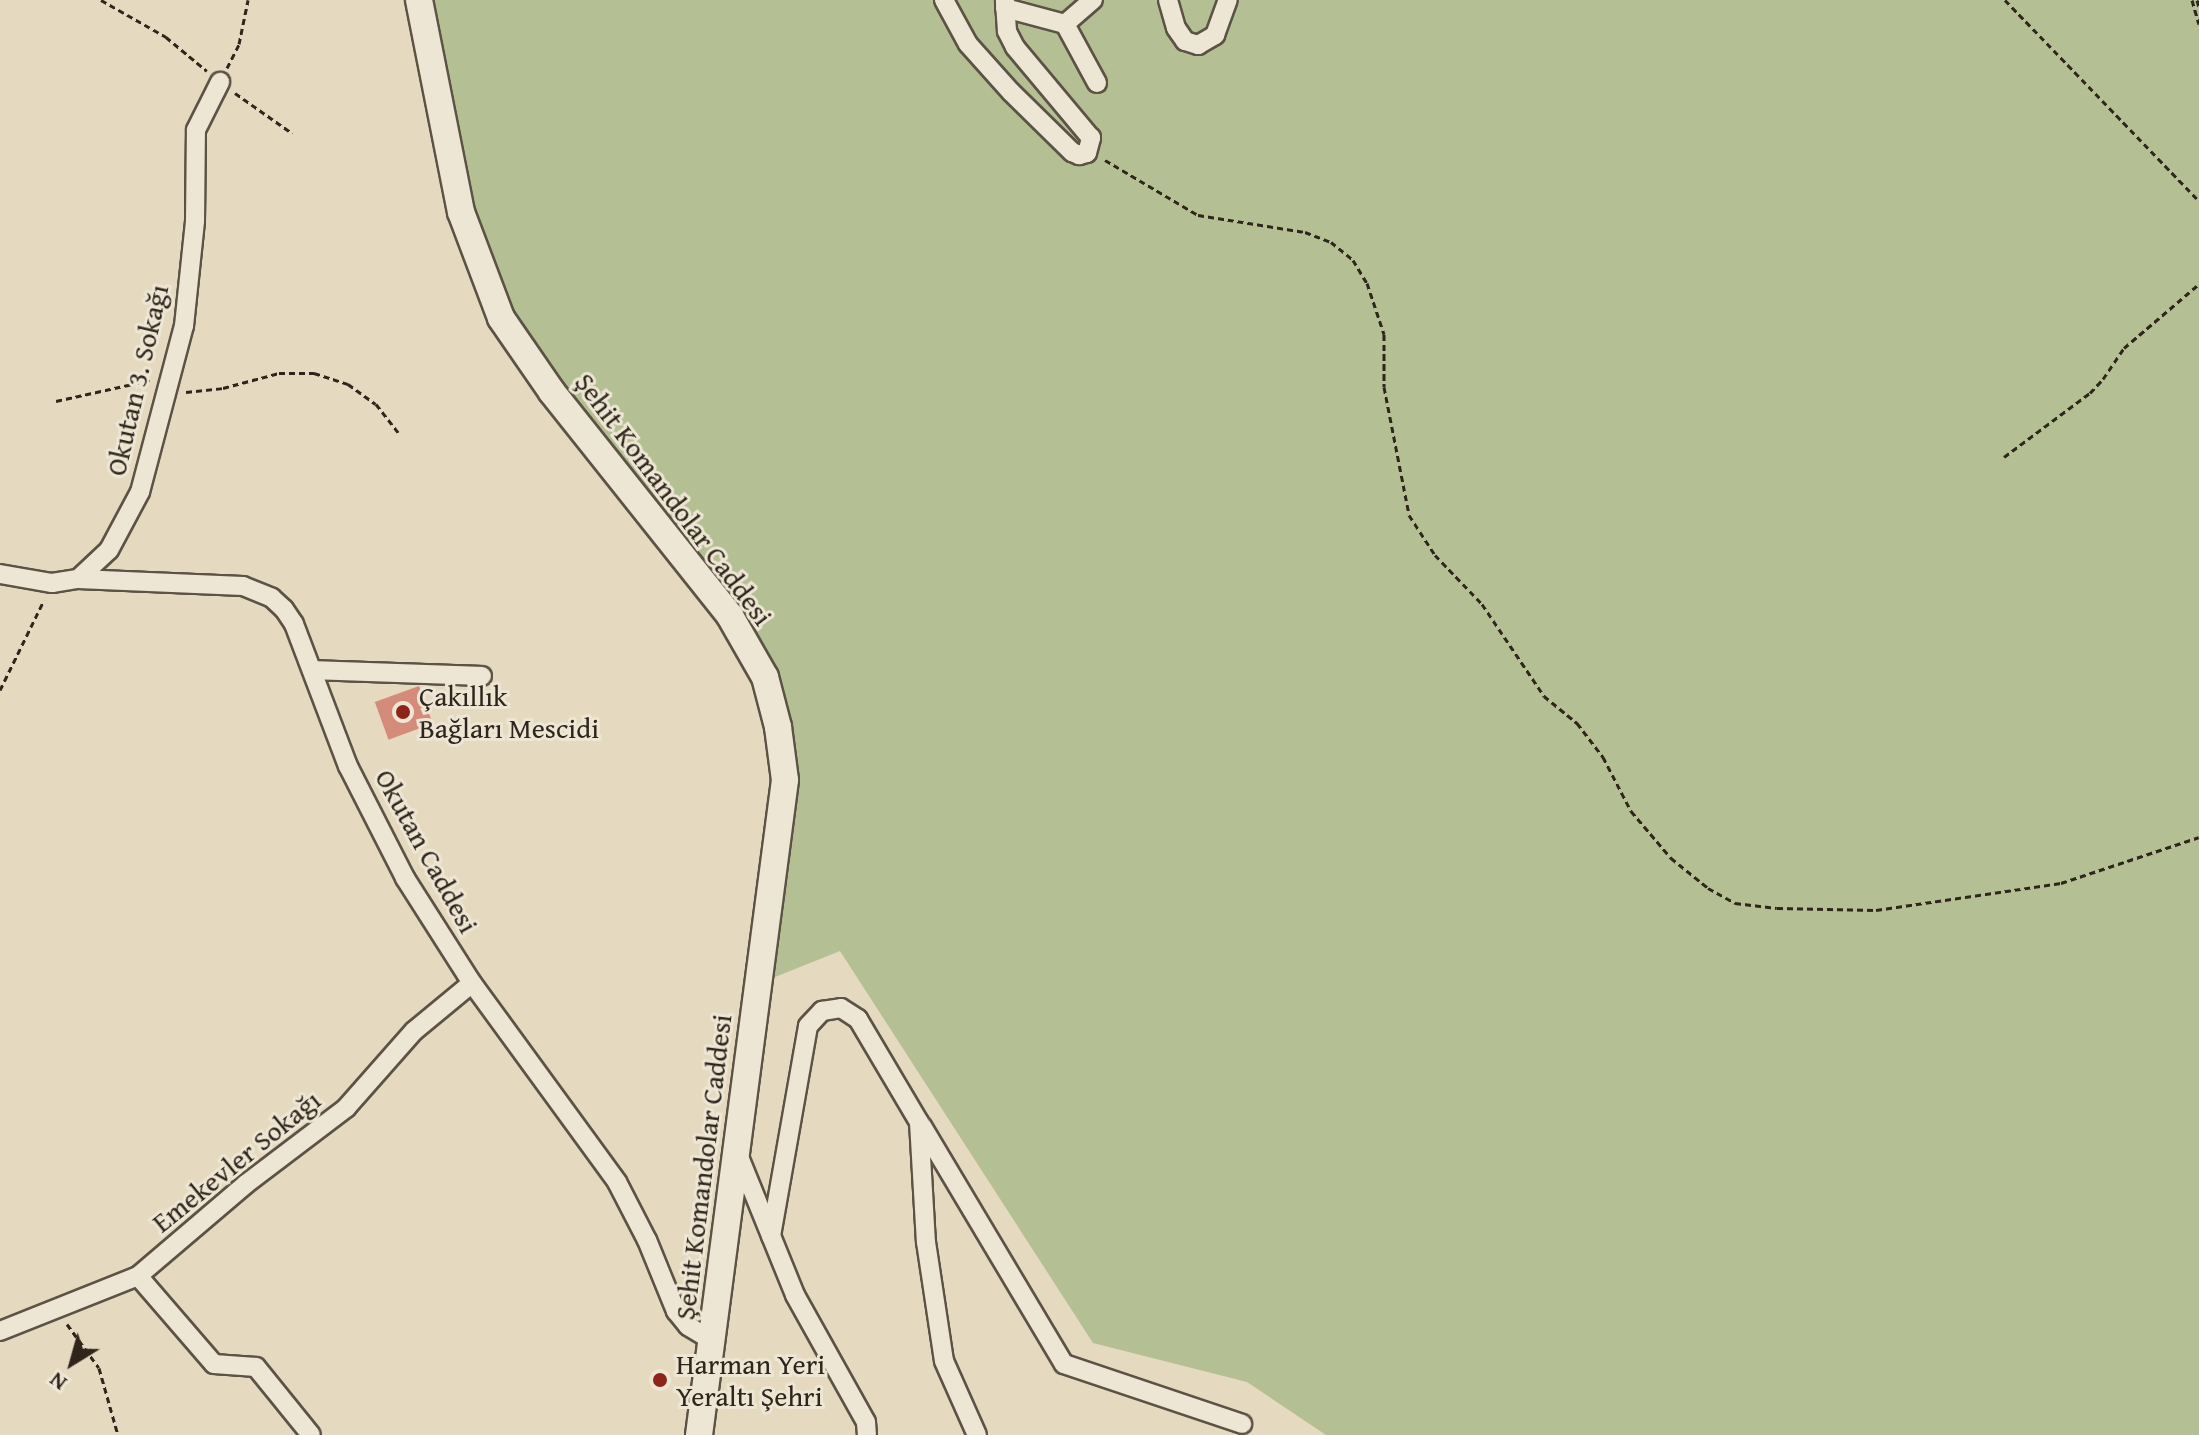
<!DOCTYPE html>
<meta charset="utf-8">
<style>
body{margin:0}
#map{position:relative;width:2199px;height:1435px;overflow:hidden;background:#e5d9bf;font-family:"Gentium Book Plus",serif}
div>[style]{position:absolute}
.green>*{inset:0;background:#b4bf93}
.building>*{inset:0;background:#d48b7a;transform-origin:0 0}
.path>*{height:3px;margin-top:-1.5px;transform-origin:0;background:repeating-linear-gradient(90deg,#2f251c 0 6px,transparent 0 10px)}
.roads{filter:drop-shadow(2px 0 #5c5245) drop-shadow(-2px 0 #5c5245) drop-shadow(0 2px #5c5245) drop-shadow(0 -2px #5c5245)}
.minor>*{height:18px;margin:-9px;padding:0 9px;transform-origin:9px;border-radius:9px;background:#eee6d5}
.secondary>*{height:26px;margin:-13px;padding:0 13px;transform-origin:13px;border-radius:13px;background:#eee6d5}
.dots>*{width:22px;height:22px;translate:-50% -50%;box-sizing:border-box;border:4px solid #eee6d5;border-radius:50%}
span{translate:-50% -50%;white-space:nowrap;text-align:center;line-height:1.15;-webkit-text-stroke:6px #eee6d5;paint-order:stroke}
.street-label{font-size:28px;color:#2f251c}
.poi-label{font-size:28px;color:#2f251c}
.left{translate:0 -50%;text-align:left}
.north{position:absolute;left:32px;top:1323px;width:80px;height:80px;-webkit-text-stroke:6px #eee6d5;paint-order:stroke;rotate:217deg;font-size:22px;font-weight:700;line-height:32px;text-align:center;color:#2f251c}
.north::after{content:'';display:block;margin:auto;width:28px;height:36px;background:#2f251c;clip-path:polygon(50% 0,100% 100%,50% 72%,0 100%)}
</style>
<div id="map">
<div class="green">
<div style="clip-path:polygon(420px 0,2199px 0,2199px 1435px,1326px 1435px,1247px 1382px,1093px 1343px,840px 951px,765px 981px,788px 790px,761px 679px,491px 294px)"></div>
</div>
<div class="building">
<div style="left:419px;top:686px;width:40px;height:47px;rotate:70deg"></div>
</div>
<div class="path">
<div style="left:101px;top:0;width:75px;rotate:29.6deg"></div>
<div style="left:166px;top:37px;width:53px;rotate:39.7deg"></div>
<div style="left:2005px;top:0;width:279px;rotate:46deg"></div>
<div style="left:2192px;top:0;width:25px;rotate:74deg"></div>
<div style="left:2197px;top:0;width:7px;rotate:74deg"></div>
<div style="left:227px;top:68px;width:27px;rotate:-63deg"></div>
<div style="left:239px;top:44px;width:45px;rotate:-78.4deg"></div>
<div style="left:235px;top:93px;width:70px;rotate:35.1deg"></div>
<div style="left:1105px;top:160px;width:108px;rotate:30.6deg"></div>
<div style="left:1198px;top:215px;width:108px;rotate:9deg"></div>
<div style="left:1305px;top:232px;width:28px;rotate:21deg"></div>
<div style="left:1331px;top:242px;width:28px;rotate:39deg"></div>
<div style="left:1353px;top:260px;width:27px;rotate:59deg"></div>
<div style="left:1367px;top:283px;width:54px;rotate:71.6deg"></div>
<div style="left:1384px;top:334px;width:53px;rotate:90deg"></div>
<div style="left:1384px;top:387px;width:130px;rotate:78.9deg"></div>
<div style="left:1409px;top:515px;width:48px;rotate:57deg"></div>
<div style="left:1435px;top:555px;width:68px;rotate:46.2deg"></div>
<div style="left:1482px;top:604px;width:111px;rotate:56deg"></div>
<div style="left:1544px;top:696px;width:43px;rotate:39.3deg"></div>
<div style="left:1577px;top:723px;width:43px;rotate:52.6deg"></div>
<div style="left:1603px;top:757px;width:61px;rotate:62.6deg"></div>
<div style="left:1631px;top:811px;width:62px;rotate:49.6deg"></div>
<div style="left:1671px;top:858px;width:48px;rotate:39deg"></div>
<div style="left:1708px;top:888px;width:31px;rotate:29deg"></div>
<div style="left:1735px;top:903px;width:42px;rotate:6.8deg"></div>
<div style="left:1777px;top:908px;width:99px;rotate:1.2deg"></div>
<div style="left:1876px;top:910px;width:187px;rotate:-8.3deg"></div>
<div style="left:2061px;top:883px;width:145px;rotate:-18.4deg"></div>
<div style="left:186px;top:392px;width:37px;rotate:-6deg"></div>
<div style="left:223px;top:388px;width:58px;rotate:-15deg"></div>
<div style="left:279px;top:373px;width:35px"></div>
<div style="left:314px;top:373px;width:36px;rotate:18deg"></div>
<div style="left:348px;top:384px;width:34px;rotate:36deg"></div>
<div style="left:376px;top:404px;width:36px;rotate:52deg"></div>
<div style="left:56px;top:401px;width:97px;rotate:-12.5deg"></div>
<div style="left:2004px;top:457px;width:107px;rotate:-36.7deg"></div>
<div style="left:2090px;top:393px;width:19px;rotate:-47deg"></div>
<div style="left:2103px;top:379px;width:37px;rotate:-56deg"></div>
<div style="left:2124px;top:348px;width:99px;rotate:-40.5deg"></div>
<div style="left:0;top:690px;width:100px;rotate:-63.9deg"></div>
<div style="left:67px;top:1324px;width:54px;rotate:54deg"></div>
<div style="left:99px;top:1368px;width:70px;rotate:74.2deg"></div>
</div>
<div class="roads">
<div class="minor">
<div style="left:944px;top:0;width:50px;rotate:61.4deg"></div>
<div style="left:968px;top:44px;width:64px;rotate:48.1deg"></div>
<div style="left:1011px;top:92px;width:86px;rotate:44.5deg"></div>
<div style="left:1072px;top:152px;width:8px;rotate:23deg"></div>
<div style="left:1079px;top:155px;width:8px;rotate:-14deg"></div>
<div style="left:1087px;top:153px;width:16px;rotate:-75deg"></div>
<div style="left:1091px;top:138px;width:119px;rotate:-129.9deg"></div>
<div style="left:1015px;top:47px;width:18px;rotate:-117deg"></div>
<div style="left:1007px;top:31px;width:31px;rotate:-94deg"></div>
<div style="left:1168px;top:0;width:29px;rotate:74deg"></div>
<div style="left:1176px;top:28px;width:16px;rotate:55deg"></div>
<div style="left:1185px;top:41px;width:14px;rotate:17deg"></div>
<div style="left:1198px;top:45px;width:20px;rotate:-30deg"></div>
<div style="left:1215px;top:35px;width:37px;rotate:-70deg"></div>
<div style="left:1005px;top:8px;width:62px;rotate:14.9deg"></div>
<div style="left:1065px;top:24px;width:37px;rotate:-41deg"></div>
<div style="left:1065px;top:24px;width:67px;rotate:61.5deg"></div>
<div style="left:0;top:574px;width:53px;rotate:9.8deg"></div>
<div style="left:52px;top:583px;width:26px;rotate:-9deg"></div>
<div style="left:78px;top:579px;width:165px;rotate:2.4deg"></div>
<div style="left:243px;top:586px;width:31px;rotate:22deg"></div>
<div style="left:272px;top:598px;width:16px;rotate:43deg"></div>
<div style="left:284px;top:609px;width:18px;rotate:56deg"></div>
<div style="left:294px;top:624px;width:152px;rotate:69.2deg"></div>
<div style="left:348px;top:766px;width:126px;rotate:63deg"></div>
<div style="left:405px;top:878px;width:125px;rotate:57.5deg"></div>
<div style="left:472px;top:983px;width:246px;rotate:53.9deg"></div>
<div style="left:617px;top:1182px;width:65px;rotate:62.7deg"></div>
<div style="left:647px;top:1240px;width:77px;rotate:67.8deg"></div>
<div style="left:676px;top:1311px;width:19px;rotate:51deg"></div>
<div style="left:688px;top:1326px;width:29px;rotate:31deg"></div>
<div style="left:78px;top:579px;width:42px;rotate:-43.1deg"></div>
<div style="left:109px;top:550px;width:66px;rotate:-61.9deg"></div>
<div style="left:140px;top:492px;width:172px;rotate:-75.2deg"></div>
<div style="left:184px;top:326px;width:106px;rotate:-84deg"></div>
<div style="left:195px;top:221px;width:91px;rotate:-89.4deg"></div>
<div style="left:196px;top:130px;width:54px;rotate:-63.4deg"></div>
<div style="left:312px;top:670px;width:170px;rotate:2deg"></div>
<div style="left:922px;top:1126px;width:277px;rotate:59.2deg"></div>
<div style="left:1064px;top:1364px;width:188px;rotate:18.6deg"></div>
<div style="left:737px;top:1152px;width:154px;rotate:67.9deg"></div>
<div style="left:795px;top:1295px;width:145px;rotate:60.8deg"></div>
<div style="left:866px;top:1422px;width:13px;rotate:86deg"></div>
<div style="left:771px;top:1236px;width:213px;rotate:-80deg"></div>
<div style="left:808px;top:1026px;width:21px;rotate:-47deg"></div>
<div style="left:822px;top:1011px;width:19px;rotate:-9deg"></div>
<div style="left:841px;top:1008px;width:20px;rotate:33deg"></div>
<div style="left:858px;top:1019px;width:120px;rotate:59.4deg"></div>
<div style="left:919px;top:1122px;width:120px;rotate:86.7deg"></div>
<div style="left:926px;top:1242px;width:120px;rotate:81.4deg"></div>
<div style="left:944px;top:1361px;width:81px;rotate:66deg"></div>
<div style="left:138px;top:1276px;width:116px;rotate:49.2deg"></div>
<div style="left:214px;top:1364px;width:42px;rotate:4.1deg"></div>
<div style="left:256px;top:1367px;width:87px;rotate:51deg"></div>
<div style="left:0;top:1331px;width:149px;rotate:-21.7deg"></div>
<div style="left:138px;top:1276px;width:142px;rotate:-40.4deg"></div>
<div style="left:246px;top:1184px;width:126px;rotate:-37.2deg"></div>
<div style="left:346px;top:1108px;width:103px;rotate:-48.6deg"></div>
<div style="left:414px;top:1031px;width:75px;rotate:-39.6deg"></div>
</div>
<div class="secondary">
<div style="left:419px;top:0;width:216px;rotate:78.8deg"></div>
<div style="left:461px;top:212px;width:113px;rotate:69.3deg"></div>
<div style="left:501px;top:318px;width:90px;rotate:55.4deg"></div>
<div style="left:552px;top:392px;width:286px;rotate:51.5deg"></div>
<div style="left:730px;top:616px;width:70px;rotate:60.2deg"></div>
<div style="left:765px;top:677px;width:52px;rotate:75.4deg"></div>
<div style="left:778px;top:727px;width:53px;rotate:82.5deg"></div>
<div style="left:785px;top:780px;width:661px;rotate:97.48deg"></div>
</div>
</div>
<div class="dots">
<div style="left:403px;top:712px;background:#8f2418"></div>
<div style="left:660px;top:1380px;background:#8f2418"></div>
</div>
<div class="street-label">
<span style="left:137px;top:380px;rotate:-77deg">Okutan 3. Sokağı</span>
<span style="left:674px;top:499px;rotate:53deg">Şehit Komandolar Caddesi</span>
<span style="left:427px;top:851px;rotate:61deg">Okutan Caddesi</span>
<span style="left:236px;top:1161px;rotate:-39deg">Emekevler Sokağı</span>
<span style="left:703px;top:1167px;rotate:-83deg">Şehit Komandolar Caddesi</span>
</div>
<div class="poi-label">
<span class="left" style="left:419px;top:712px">Çakıllık<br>Bağları Mescidi</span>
<span class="left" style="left:676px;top:1380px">Harman Yeri<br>Yeraltı Şehri</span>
</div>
<div class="north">N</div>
</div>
